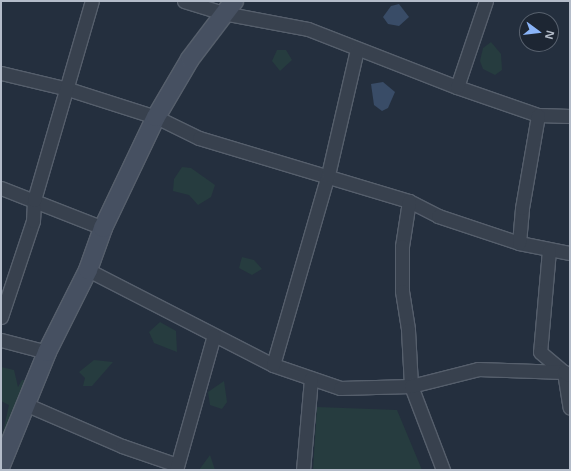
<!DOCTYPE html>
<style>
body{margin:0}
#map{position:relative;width:571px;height:471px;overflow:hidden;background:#242f3e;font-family:"Open Sans",sans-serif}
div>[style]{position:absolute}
.green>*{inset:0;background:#263c3f}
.water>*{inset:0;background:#394c67}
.roads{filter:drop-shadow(1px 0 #565f6c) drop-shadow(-1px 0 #565f6c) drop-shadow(0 1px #565f6c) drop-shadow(0 -1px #565f6c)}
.street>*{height:13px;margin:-6.5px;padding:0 6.5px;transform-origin:6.5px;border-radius:6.5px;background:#38414e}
.secondary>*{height:18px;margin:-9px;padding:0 9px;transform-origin:9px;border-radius:9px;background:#465061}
span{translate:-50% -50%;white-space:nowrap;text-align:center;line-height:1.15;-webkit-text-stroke:3.5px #1d2633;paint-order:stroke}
.frame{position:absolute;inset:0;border:2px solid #b4bcc9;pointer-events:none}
.north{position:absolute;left:519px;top:12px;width:40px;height:40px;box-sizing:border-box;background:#1d2633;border:1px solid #59626f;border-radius:50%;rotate:105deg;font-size:11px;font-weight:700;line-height:16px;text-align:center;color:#b4bcc9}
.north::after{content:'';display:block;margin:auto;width:14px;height:18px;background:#8ab4f8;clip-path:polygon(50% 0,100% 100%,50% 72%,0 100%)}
</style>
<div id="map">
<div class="green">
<div style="clip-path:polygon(491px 42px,501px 54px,502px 70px,495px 75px,483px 69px,480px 61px,483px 48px)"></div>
<div style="clip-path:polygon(277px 50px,286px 50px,292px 60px,280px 71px,272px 61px)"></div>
<div style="clip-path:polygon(182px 167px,191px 168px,215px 185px,211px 197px,198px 205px,189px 195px,173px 191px,174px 179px)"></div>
<div style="clip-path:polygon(242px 257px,254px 260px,262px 269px,252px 275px,239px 268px)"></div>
<div style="clip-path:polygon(160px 322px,176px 331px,177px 352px,154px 343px,149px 332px)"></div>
<div style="clip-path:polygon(94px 360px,113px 362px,92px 386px,83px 386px,85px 378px,79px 372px)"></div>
<div style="clip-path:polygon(1px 367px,14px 370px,18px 387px,22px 380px,30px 381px,28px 400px,1px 470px,1px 441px,9px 405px,1px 401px)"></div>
<div style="clip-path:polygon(224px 381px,227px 402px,222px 409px,210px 405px,208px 392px)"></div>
<div style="clip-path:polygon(317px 407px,397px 410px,422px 470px,313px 470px)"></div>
<div style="clip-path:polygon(210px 455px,215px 470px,199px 470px)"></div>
</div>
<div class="water">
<div style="clip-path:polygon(399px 4px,409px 17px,399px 26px,388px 24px,383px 17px,391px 6px)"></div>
<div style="clip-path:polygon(383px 82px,395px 92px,388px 108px,382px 111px,374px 105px,371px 84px)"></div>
</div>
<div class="roads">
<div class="street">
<div style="left:184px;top:1px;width:41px;rotate:17.1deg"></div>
<div style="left:223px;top:13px;width:86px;rotate:10.7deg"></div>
<div style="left:308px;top:29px;width:160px;rotate:21.3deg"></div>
<div style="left:457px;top:87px;width:86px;rotate:19.1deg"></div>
<div style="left:538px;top:115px;width:32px;rotate:2deg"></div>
<div style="left:1px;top:73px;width:69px;rotate:13.4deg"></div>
<div style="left:68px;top:89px;width:92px;rotate:17.7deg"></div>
<div style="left:156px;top:117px;width:48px;rotate:26deg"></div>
<div style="left:199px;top:138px;width:219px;rotate:16.7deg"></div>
<div style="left:409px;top:201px;width:33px;rotate:27deg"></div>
<div style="left:438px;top:216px;width:85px;rotate:18.4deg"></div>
<div style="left:519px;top:243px;width:52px;rotate:11.1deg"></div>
<div style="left:457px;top:87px;width:91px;rotate:-71.4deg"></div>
<div style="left:1px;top:188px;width:110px;rotate:21.4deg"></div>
<div style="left:409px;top:201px;width:46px;rotate:98.8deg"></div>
<div style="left:402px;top:246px;width:45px;rotate:90deg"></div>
<div style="left:402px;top:291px;width:39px;rotate:81deg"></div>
<div style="left:408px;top:330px;width:56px;rotate:86.9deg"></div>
<div style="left:411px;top:386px;width:90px;rotate:69.1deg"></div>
<div style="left:519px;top:243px;width:35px;rotate:-85deg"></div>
<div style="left:522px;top:208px;width:94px;rotate:-80.2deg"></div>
<div style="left:549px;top:250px;width:102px;rotate:95deg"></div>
<div style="left:540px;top:352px;width:31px;rotate:40deg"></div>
<div style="left:564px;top:372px;width:36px;rotate:81deg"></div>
<div style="left:88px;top:270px;width:208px;rotate:27.2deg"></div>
<div style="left:273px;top:365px;width:71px;rotate:18.9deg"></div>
<div style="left:340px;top:388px;width:71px;rotate:-1.6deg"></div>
<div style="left:411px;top:386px;width:69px;rotate:-14.2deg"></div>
<div style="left:478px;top:369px;width:86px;rotate:2deg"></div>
<div style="left:564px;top:372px;width:7px;rotate:27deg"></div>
<div style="left:1px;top:317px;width:101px;rotate:-71.6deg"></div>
<div style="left:33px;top:221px;width:21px;rotate:-87deg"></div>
<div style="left:34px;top:200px;width:207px;rotate:-73.8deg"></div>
<div style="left:1px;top:340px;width:48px;rotate:14.6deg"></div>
<div style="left:273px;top:365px;width:198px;rotate:-73.9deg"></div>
<div style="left:328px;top:175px;width:129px;rotate:-77deg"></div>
<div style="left:25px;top:404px;width:106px;rotate:23.4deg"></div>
<div style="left:122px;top:446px;width:58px;rotate:19.1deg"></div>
<div style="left:176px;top:470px;width:140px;rotate:-74.3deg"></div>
<div style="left:303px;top:470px;width:92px;rotate:-85deg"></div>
</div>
<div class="secondary">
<div style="left:1px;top:465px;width:122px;rotate:-67.8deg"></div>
<div style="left:47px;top:352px;width:92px;rotate:-63.4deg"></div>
<div style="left:88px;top:270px;width:45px;rotate:-70.3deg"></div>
<div style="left:103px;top:228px;width:123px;rotate:-64.5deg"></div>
<div style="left:156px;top:117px;width:67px;rotate:-59.6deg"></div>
<div style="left:190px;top:59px;width:73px;rotate:-52.8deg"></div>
</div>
</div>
<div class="frame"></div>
<div class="north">N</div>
</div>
